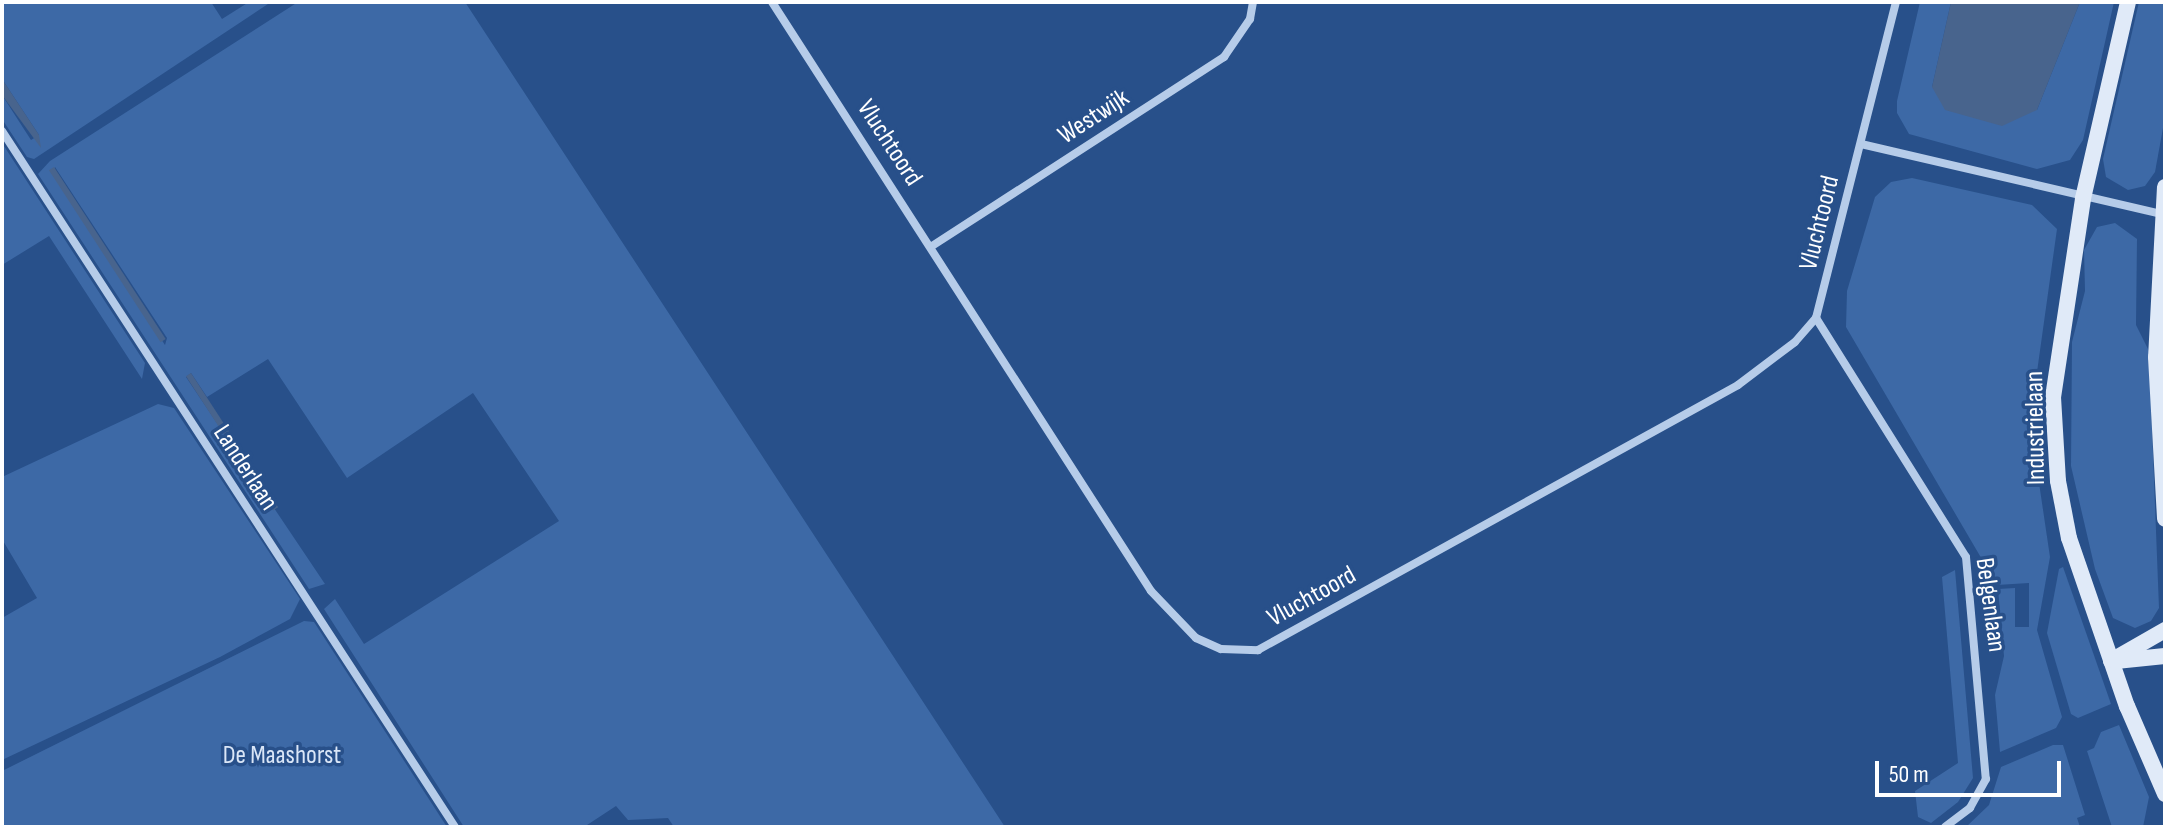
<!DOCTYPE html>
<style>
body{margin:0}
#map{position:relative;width:2167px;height:829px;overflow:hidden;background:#28508a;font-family:"Sofia Sans Condensed",sans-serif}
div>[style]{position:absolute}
.green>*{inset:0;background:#3d69a6}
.water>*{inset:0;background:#48648d;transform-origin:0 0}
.street>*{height:8px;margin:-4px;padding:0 4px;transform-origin:4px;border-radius:4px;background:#b6cce9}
.secondary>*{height:16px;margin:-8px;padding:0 8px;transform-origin:8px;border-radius:8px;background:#e0eaf8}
span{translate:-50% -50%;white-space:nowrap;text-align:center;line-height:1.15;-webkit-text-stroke:7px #28508a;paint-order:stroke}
.street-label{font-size:26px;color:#fff}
.park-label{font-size:26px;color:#dae6f7}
.frame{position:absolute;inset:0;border:4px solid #fff;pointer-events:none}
.scale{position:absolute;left:1875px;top:761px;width:186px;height:36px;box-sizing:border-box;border:4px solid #fff;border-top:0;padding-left:10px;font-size:24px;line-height:28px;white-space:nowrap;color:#fff;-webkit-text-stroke:6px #28508a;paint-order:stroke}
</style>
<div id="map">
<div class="green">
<div style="clip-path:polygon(2px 2px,211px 2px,222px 19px,249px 2px,271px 2px,34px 159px,27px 157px,2px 119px,2px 95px,31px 140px,39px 135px,2px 79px)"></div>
<div style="clip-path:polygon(evenodd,298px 2px,465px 2px,1005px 827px,674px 827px,668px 818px,628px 820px,616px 806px,584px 827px,464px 827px,324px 609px,335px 599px,364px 644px,559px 521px,473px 393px,347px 478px,268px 359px,207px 397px,191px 373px,186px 377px,325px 584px,309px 589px,38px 174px,50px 161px,298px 2px,55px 167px,167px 338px,165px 345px,53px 174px,55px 167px)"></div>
<div style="clip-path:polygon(1920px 2px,1951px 2px,1932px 87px,2037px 110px,2080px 2px,2114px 2px,2083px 140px,2070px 160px,2037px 169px,1909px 134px,1897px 113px,1897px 101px)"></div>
<div style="clip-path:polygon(2139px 2px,2165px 2px,2165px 117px,2155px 172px,2145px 186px,2128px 190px,2106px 177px,2103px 159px)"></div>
<div style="clip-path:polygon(2px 143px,145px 363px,142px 379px,49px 236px,2px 265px)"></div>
<div style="clip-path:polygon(1912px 178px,2032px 205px,2057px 229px,2030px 422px,2050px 557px,2037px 630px,2062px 717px,2056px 728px,2000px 752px,1995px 695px,2004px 656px,1998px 589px,2015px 588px,2015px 627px,2029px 627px,2029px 583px,1997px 585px,1846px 327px,1847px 291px,1875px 197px,1891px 182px)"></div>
<div style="clip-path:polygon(2115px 223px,2137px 239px,2136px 325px,2149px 351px,2159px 608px,2151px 621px,2135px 628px,2113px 618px,2095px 569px,2071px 466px,2072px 342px,2085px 291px,2084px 250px,2097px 227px)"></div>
<div style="clip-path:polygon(158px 404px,174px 408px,300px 599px,290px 619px,220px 657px,2px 760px,2px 618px,37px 598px,2px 539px,2px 477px)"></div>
<div style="clip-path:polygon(2063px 567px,2111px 704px,2078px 718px,2071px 714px,2047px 633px,2059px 569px)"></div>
<div style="clip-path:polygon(1955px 570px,1973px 778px,1958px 802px,1931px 823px,1918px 817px,1915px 791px,1958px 763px,1942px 577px)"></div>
<div style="clip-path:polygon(304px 621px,314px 622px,447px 827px,2px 827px,2px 771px)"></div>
<div style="clip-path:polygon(2119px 725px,2149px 797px,2143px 827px,2112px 827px,2087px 751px,2094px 748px,2101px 732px)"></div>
<div style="clip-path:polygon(2053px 745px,2063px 745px,2085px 815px,2077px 818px,2080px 827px,1966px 827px,1989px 805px,2001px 767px)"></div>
</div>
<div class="water">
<div style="clip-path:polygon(1951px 2px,2080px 2px,2037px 110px,2002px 126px,1945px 110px,1932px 87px)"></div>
<div style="clip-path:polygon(2px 79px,39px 135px,41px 148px,2px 95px)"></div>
<div style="left:54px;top:167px;width:205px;height:6px;rotate:57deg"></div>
<div style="left:191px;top:373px;width:160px;height:6px;rotate:57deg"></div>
</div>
<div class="street">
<div style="left:772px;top:2px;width:700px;rotate:57.24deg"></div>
<div style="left:1151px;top:591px;width:65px;rotate:46.2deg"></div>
<div style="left:1196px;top:638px;width:27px;rotate:24deg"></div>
<div style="left:1221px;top:649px;width:37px;rotate:2deg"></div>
<div style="left:1258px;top:650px;width:548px;rotate:-28.9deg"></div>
<div style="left:1738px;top:385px;width:71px;rotate:-37deg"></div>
<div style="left:1795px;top:342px;width:32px;rotate:-49deg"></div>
<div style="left:1816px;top:318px;width:326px;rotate:-75.8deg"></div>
<div style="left:2px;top:131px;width:830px;rotate:56.94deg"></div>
<div style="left:1861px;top:144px;width:308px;rotate:13.1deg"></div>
<div style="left:932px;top:246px;width:348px;rotate:-32.9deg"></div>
<div style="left:1224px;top:57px;width:46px;rotate:-55.6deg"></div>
<div style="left:1250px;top:19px;width:17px;rotate:-80deg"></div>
<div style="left:1816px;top:318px;width:282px;rotate:57.9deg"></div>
<div style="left:1966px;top:557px;width:223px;rotate:84.9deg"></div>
<div style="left:1986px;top:779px;width:33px;rotate:119deg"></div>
<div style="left:1970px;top:808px;width:31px;rotate:143deg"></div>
</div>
<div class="secondary">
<div style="left:2128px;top:2px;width:202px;rotate:102.9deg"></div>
<div style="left:2083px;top:199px;width:200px;rotate:98.6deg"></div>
<div style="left:2053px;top:397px;width:84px;rotate:86.6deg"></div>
<div style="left:2058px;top:481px;width:58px;rotate:79.1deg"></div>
<div style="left:2069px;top:538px;width:178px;rotate:71deg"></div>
<div style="left:2127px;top:706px;width:96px;rotate:66.6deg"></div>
<div style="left:2165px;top:187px;width:170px;rotate:93deg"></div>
<div style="left:2156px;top:357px;width:162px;rotate:86.8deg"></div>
<div style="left:2111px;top:661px;width:62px;rotate:-29.9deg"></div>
<div style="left:2116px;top:661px;width:49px;rotate:-5.8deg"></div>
</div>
<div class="street-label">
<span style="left:1094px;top:117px;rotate:-33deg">Westwijk</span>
<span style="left:889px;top:143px;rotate:57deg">Vluchtoord</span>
<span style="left:1820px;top:223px;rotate:-76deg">Vluchtoord</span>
<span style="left:2036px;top:428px;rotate:-91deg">Industrielaan</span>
<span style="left:245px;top:468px;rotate:57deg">Landerlaan</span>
<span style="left:1312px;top:597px;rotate:-29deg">Vluchtoord</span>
<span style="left:1990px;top:605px;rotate:82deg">Belgenlaan</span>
</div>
<div class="park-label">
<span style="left:282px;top:756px">De Maashorst</span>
</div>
<div class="frame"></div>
<div class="scale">50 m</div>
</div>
